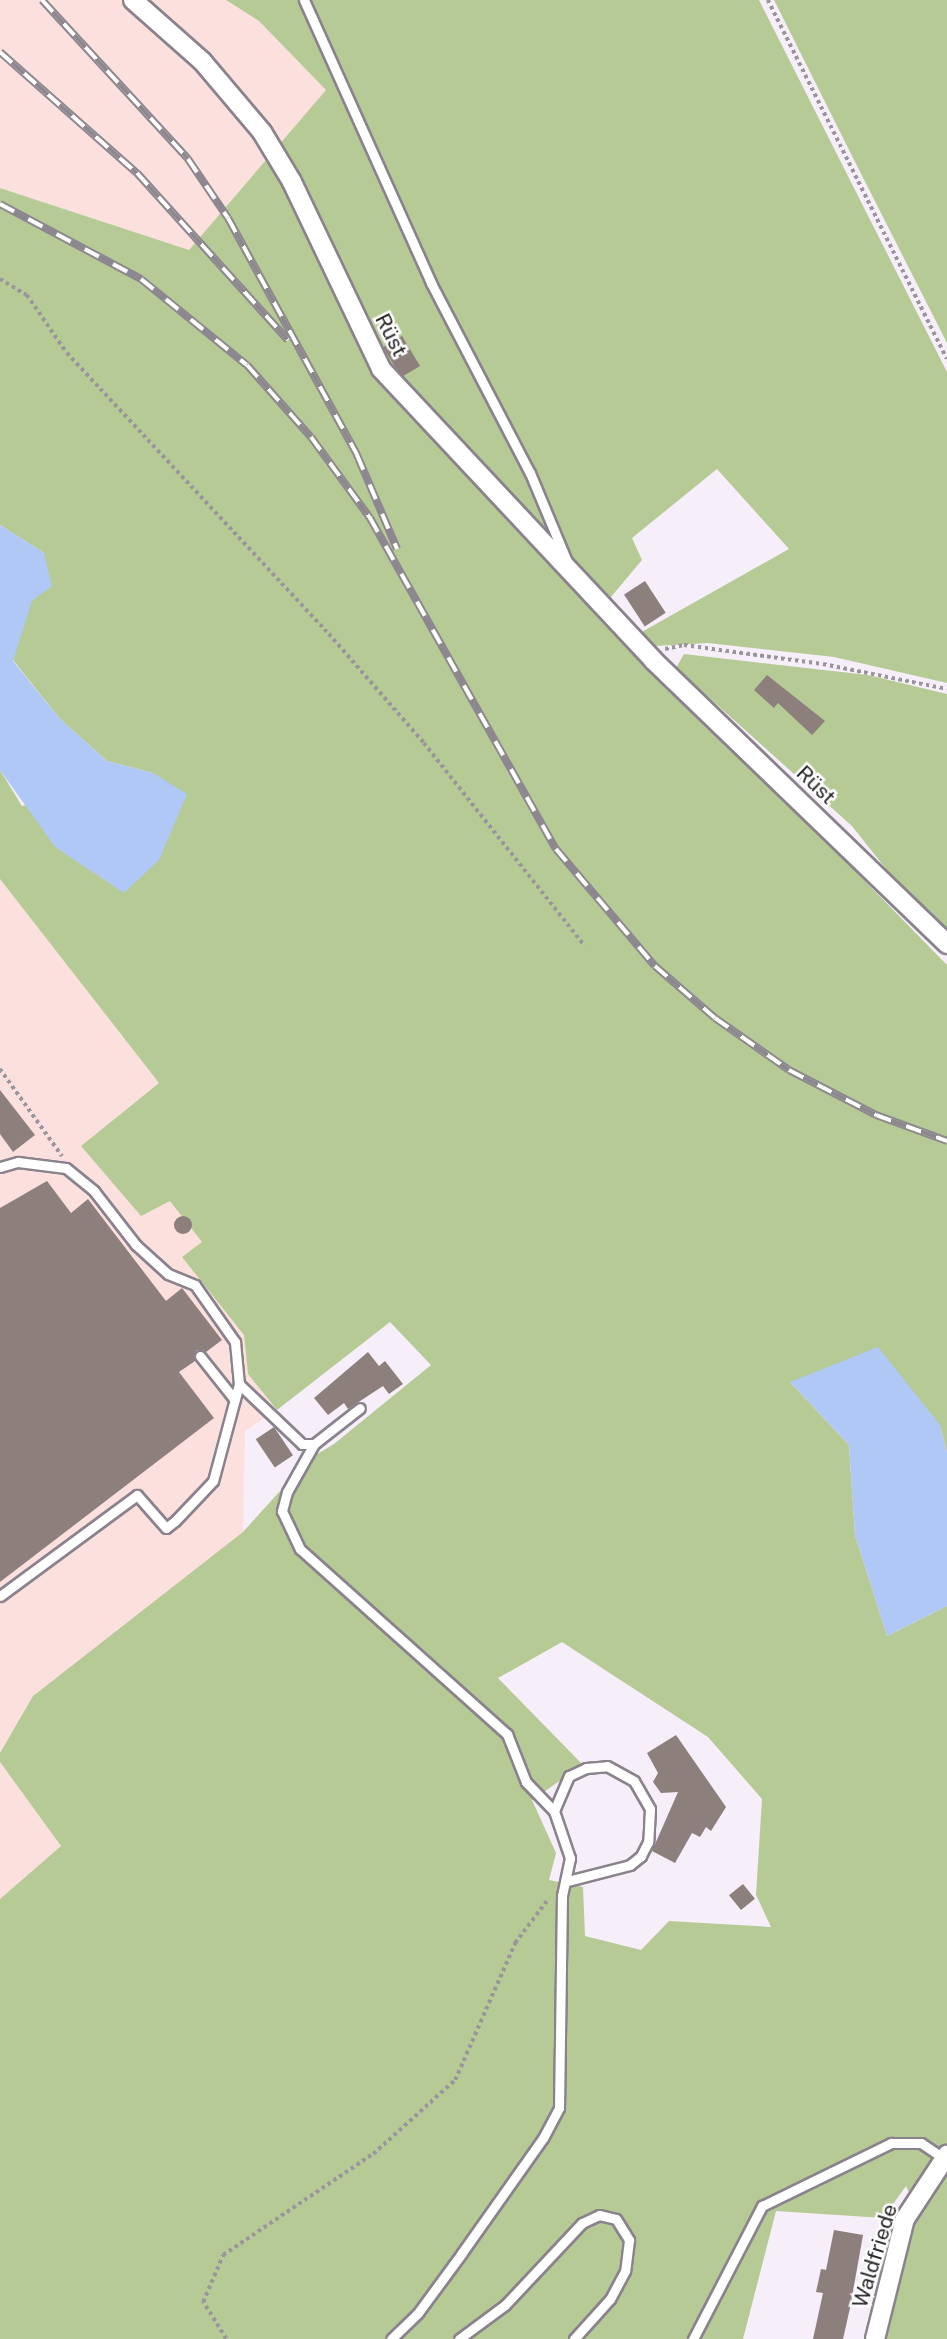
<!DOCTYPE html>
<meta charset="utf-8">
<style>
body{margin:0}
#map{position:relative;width:947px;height:2339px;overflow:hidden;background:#f6eef8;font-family:"Public Sans",sans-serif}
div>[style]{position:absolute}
.industrial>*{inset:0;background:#fbe0de}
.green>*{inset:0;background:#b6ca95}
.water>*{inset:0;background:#b0c8f5}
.building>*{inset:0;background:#8c7f7c;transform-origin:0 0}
.round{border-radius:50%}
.path>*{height:3.5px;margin-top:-1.75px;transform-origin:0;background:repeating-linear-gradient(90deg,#9a949c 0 3.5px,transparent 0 7px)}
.roads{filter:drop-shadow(2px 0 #8a828c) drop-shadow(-2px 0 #8a828c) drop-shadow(0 2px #8a828c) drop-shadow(0 -2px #8a828c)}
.service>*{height:9px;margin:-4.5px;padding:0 4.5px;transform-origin:4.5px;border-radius:4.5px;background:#fff}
.minor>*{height:18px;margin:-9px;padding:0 9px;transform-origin:9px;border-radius:9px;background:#fff}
.rail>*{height:8px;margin-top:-4px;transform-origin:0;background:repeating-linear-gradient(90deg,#fff 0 16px,#8d888f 0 32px);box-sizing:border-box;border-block:2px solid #8d888f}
span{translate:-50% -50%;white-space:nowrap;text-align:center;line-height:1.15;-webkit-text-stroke:5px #fff;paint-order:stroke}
.street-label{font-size:21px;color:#272428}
</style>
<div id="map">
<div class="industrial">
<div style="clip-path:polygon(0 0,226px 0,259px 21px,326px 90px,189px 250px,0 188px)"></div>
<div style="clip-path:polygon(0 879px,159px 1083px,81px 1146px,170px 1200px,203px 1243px,182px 1257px,244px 1335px,248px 1374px,277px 1410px,245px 1431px,243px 1532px,33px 1696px,0 1753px)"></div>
<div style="clip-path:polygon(0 1762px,61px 1846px,0 1899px)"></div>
</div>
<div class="green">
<div style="clip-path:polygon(evenodd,226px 0,759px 0,947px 372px,947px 683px,834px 657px,708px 643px,655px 646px,640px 633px,789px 549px,717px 469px,632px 538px,642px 560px,600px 610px,947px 965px,947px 1453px,940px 1425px,790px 1382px,849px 1445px,855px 1535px,887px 1636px,947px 1606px,947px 2339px,886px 2339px,916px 2209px,906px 2186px,883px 2218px,776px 2211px,743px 2339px,0 2339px,0 1899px,61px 1846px,0 1762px,0 1753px,33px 1696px,243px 1532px,309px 1459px,334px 1444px,431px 1365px,390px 1322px,277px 1410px,248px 1374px,244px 1335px,182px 1257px,202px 1242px,170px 1201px,141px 1216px,81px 1146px,159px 1083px,0 879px,0 770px,22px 806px,153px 773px,107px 761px,60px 719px,13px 660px,44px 553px,0 525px,0 188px,189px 250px,326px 90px,259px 21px,226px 0,562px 1642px,708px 1737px,762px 1799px,756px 1895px,771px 1927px,669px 1921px,641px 1950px,585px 1936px,583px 1887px,549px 1880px,556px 1853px,532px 1800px,583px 1765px,498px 1678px,562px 1642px)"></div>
<div style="clip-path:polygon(774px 0,947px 0,947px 343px,851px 154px)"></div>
<div style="clip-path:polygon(684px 654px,868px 675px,947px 694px,947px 946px,852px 826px,676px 668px)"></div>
</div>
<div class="water">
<div style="clip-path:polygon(0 525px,44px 553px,52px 586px,32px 601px,13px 661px,60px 719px,107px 761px,153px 773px,187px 794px,159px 860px,124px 893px,55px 847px,0 770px)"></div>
<div style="clip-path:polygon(878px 1347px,940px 1425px,947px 1453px,947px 1606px,887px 1636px,855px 1535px,849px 1445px,790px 1382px)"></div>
</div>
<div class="building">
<div style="left:402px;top:336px;width:35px;height:22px;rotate:59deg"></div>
<div style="left:645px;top:581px;width:38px;height:25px;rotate:57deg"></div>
<div style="clip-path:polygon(767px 675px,825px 721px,812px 735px,778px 703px,774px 708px,754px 690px)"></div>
<div style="clip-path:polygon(0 1090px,35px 1135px,13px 1152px,0 1134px)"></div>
<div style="clip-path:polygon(47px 1181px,71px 1213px,88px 1199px,166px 1301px,182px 1288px,222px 1340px,206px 1352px,196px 1350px,195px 1361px,179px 1372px,214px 1418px,0 1582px,0 1208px)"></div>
<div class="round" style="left:174px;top:1216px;width:18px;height:18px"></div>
<div style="clip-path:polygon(368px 1352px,379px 1366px,385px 1361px,403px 1384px,389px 1394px,383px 1386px,348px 1409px,344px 1403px,328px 1415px,314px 1398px)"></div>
<div style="left:274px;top:1427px;width:34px;height:22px;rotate:56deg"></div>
<div style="clip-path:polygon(676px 1735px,726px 1807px,711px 1831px,706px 1827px,700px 1837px,692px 1833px,675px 1863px,652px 1851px,678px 1792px,661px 1793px,653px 1782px,658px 1773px,647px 1753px)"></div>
<div style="left:743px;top:1884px;width:19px;height:18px;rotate:51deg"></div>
<div style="clip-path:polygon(834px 2230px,863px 2235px,850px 2308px,843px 2339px,813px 2339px,823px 2293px,816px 2292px,821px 2269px,826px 2270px)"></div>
</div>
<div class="path">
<div style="left:768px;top:0;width:401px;rotate:63.5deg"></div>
<div style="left:0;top:279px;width:31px;rotate:31deg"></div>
<div style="left:27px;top:295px;width:70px;rotate:55.4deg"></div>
<div style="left:67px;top:353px;width:384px;rotate:47deg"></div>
<div style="left:329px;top:634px;width:145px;rotate:48.9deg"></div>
<div style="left:424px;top:743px;width:259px;rotate:51.6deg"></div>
<div style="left:665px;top:649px;width:19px;rotate:-12deg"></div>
<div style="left:684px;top:645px;width:140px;rotate:7.8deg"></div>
<div style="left:823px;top:664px;width:126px;rotate:11.4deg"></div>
<div style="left:0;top:1069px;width:107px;rotate:54.5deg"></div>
<div style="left:226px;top:2339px;width:44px;rotate:-121.9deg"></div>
<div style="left:203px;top:2302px;width:51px;rotate:-66.9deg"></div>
<div style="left:223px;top:2255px;width:181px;rotate:-34deg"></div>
<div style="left:373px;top:2154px;width:110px;rotate:-42.1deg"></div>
<div style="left:455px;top:2080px;width:150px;rotate:-66.3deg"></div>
<div style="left:515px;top:1943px;width:56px;rotate:-52.9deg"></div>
</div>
<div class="roads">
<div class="service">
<div style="left:304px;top:0;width:310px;rotate:65.8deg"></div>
<div style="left:431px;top:283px;width:214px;rotate:62.5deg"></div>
<div style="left:530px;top:473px;width:93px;rotate:67.3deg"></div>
<div style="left:0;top:1167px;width:19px;rotate:-16deg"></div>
<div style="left:18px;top:1162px;width:48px;rotate:7.1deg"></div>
<div style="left:66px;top:1168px;width:36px;rotate:39deg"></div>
<div style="left:94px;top:1191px;width:68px;rotate:52.1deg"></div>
<div style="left:136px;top:1245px;width:43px;rotate:42.2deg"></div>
<div style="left:168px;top:1274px;width:29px;rotate:22deg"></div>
<div style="left:195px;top:1285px;width:70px;rotate:54.9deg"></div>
<div style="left:235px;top:1342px;width:42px;rotate:84.6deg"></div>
<div style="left:239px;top:1384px;width:100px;rotate:105deg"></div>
<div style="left:213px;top:1481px;width:55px;rotate:133.5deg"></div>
<div style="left:175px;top:1521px;width:11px;rotate:142deg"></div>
<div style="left:166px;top:1528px;width:44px;rotate:-131.3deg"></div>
<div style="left:137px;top:1495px;width:170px;rotate:143.6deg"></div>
<div style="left:200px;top:1356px;width:56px;rotate:51.5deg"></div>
<div style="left:239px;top:1384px;width:87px;rotate:43.6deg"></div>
<div style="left:302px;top:1444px;width:12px"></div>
<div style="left:314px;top:1444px;width:58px;rotate:-38deg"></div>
<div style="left:314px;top:1444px;width:55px;rotate:119.4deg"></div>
<div style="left:287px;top:1492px;width:20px;rotate:105deg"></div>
<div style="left:282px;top:1511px;width:42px;rotate:64.7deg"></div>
<div style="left:300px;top:1549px;width:278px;rotate:41.8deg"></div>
<div style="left:507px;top:1734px;width:52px;rotate:68.4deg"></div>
<div style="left:526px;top:1782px;width:40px;rotate:46deg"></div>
<div style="left:554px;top:1811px;width:50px;rotate:71.2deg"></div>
<div style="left:570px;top:1858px;width:38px;rotate:102deg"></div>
<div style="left:562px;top:1895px;width:213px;rotate:90.8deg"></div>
<div style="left:559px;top:2108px;width:34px;rotate:118deg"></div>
<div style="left:543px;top:2138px;width:141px;rotate:125.2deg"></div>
<div style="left:462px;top:2253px;width:74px;rotate:126.3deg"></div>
<div style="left:418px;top:2313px;width:37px;rotate:136deg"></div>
<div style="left:554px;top:1811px;width:38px;rotate:-67deg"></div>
<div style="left:569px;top:1776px;width:19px;rotate:-25deg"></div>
<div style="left:586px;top:1768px;width:21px;rotate:-5deg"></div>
<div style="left:607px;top:1766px;width:31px;rotate:29deg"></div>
<div style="left:634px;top:1781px;width:32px;rotate:60deg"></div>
<div style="left:650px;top:1809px;width:33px;rotate:93deg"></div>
<div style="left:648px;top:1842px;width:16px;rotate:117deg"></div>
<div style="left:641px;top:1856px;width:14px;rotate:141deg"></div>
<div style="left:630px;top:1865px;width:65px;rotate:165.7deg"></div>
<div style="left:459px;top:2339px;width:57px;rotate:-36.5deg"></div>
<div style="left:505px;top:2305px;width:112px;rotate:-46.8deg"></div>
<div style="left:582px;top:2223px;width:19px;rotate:-25deg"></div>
<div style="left:599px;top:2215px;width:17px;rotate:13deg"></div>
<div style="left:616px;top:2219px;width:25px;rotate:58deg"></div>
<div style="left:629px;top:2240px;width:31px;rotate:97deg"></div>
<div style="left:625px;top:2271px;width:32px;rotate:118deg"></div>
<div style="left:610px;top:2299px;width:54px;rotate:132deg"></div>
<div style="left:693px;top:2339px;width:150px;rotate:-62.6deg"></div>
<div style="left:762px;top:2206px;width:144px;rotate:-26deg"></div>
<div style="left:891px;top:2143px;width:30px"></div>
<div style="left:921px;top:2143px;width:27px;rotate:34deg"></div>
</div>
<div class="minor">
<div style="left:133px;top:0;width:92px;rotate:41.5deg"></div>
<div style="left:202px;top:61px;width:93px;rotate:49.8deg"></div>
<div style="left:262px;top:132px;width:58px;rotate:59deg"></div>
<div style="left:292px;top:182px;width:207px;rotate:64.5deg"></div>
<div style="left:381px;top:369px;width:398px;rotate:46.9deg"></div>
<div style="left:653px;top:660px;width:409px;rotate:44deg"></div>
<div style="left:875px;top:2339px;width:124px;rotate:-76deg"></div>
<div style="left:905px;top:2219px;width:77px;rotate:-56.7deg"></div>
</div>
</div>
<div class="rail">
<div style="left:42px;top:0;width:216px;rotate:47.4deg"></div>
<div style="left:188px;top:159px;width:71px;rotate:55.9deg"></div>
<div style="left:228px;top:218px;width:270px;rotate:61.4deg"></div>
<div style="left:357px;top:455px;width:102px;rotate:66.9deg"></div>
<div style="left:0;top:52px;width:183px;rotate:41.5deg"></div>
<div style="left:137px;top:173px;width:225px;rotate:47.9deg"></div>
<div style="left:0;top:204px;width:160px;rotate:28deg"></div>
<div style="left:141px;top:279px;width:136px;rotate:39.1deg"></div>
<div style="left:247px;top:365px;width:96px;rotate:48.4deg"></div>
<div style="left:311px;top:437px;width:100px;rotate:53.9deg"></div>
<div style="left:370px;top:518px;width:380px;rotate:60.7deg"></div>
<div style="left:556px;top:849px;width:153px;rotate:49.8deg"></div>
<div style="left:655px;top:966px;width:79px;rotate:40.9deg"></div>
<div style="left:715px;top:1018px;width:90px;rotate:35.1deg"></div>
<div style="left:789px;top:1070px;width:98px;rotate:27.3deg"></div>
<div style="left:876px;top:1115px;width:76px;rotate:20.1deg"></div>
</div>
<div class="street-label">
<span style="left:391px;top:335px;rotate:63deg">Rüst</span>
<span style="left:816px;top:785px;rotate:44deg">Rüst</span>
<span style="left:875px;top:2256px;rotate:-73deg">Waldfriede</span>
</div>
</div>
